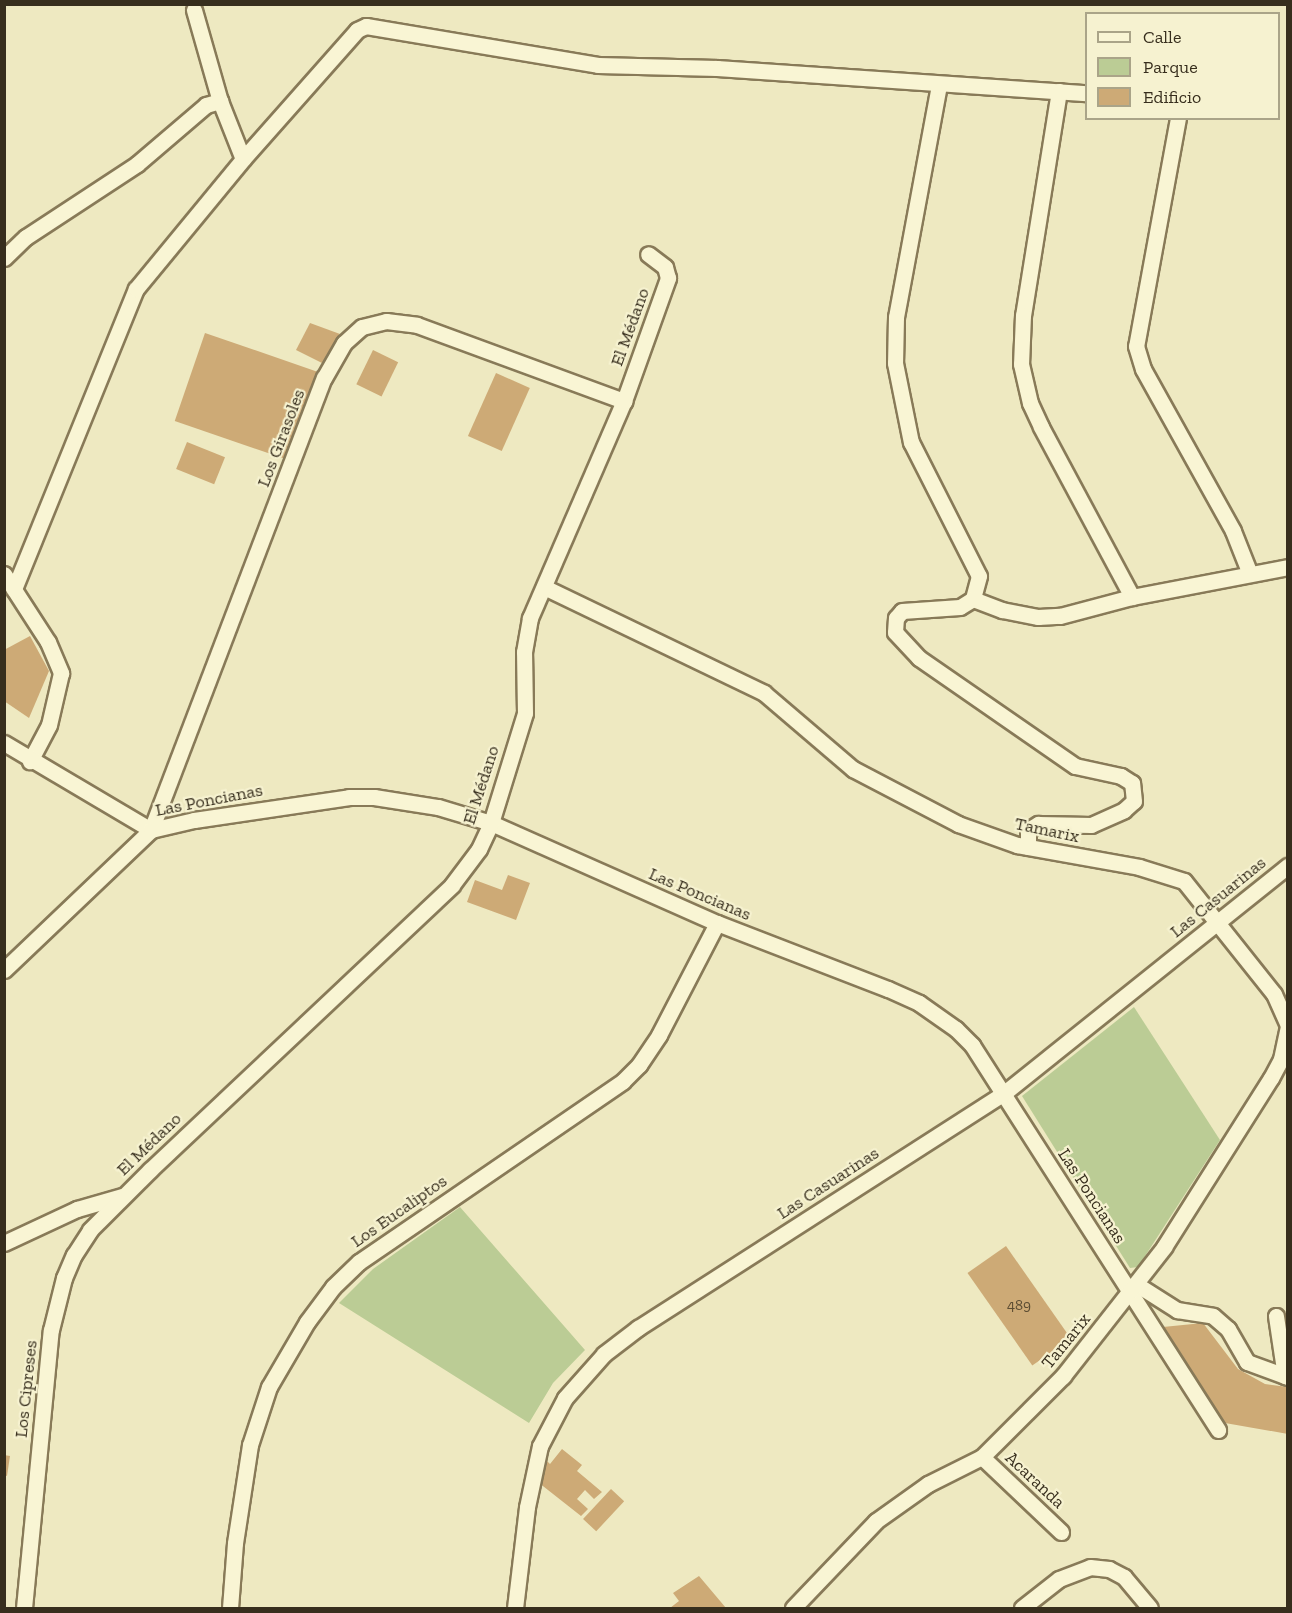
<!DOCTYPE html>
<meta charset="utf-8">
<style>
body{margin:0}
#map{position:relative;width:1292px;height:1613px;overflow:hidden;background:#eee9c1;font-family:"Zilla Slab",serif}
div>[style]{position:absolute}
.green>*{inset:0;background:#bbcc95}
.building>*{inset:0;background:#cdaa76;transform-origin:0 0}
.roads{filter:drop-shadow(2px 0 #887a58) drop-shadow(-2px 0 #887a58) drop-shadow(0 2px #887a58) drop-shadow(0 -2px #887a58)}
.minor>*{height:15px;margin:-7.5px;padding:0 7.5px;transform-origin:7.5px;border-radius:7.5px;background:#f9f5d4}
span{translate:-50% -50%;white-space:nowrap;text-align:center;line-height:1.15;-webkit-text-stroke:4.5px #f6f2d0;paint-order:stroke}
.number-label{font-size:15px;color:#5c4d33}
.number-label span{-webkit-text-stroke-width:0}
.street-label{font-size:18px;color:#372e1d}
.frame{position:absolute;inset:0;border:6px solid #372e1d;pointer-events:none}
.legend{position:absolute;left:1085px;top:12px;width:195px;height:108px;box-sizing:border-box;background:#f6f2d0;border:2px solid #aaa488;margin:0;padding:8px 10px;list-style:none;font-size:18px;color:#372e1d}
.legend li{display:flex;align-items:center;gap:12px;height:30px}
.legend b{width:30px;border:2px solid #aaa488}
</style>
<div id="map">
<div class="green">
<div style="clip-path:polygon(1134px 1007px,1220px 1140px,1138px 1267px,1130px 1268px,1022px 1096px)"></div>
<div style="clip-path:polygon(460px 1207px,585px 1350px,553px 1383px,529px 1423px,339px 1303px,373px 1269px)"></div>
</div>
<div class="building">
<div style="clip-path:polygon(310px 323px,340px 334px,324px 364px,296px 350px)"></div>
<div style="left:205px;top:333px;width:121px;height:93px;rotate:19deg"></div>
<div style="left:373px;top:350px;width:28px;height:38px;rotate:26deg"></div>
<div style="left:496px;top:373px;width:37px;height:69px;rotate:24deg"></div>
<div style="left:187px;top:442px;width:41px;height:29px;rotate:22deg"></div>
<div style="clip-path:polygon(30px 636px,49px 671px,29px 718px,4px 701px,4px 650px)"></div>
<div style="clip-path:polygon(508px 875px,530px 883px,516px 920px,467px 902px,475px 880px,502px 890px)"></div>
<div style="left:1006px;top:1246px;width:113px;height:47px;rotate:55deg"></div>
<div style="clip-path:polygon(1203px 1323px,1238px 1369px,1265px 1384px,1288px 1387px,1288px 1434px,1225px 1423px,1163px 1327px)"></div>
<div style="clip-path:polygon(562px 1449px,582px 1465px,577px 1471px,602px 1492px,594px 1499px,585px 1490px,577px 1499px,588px 1509px,581px 1516px,534px 1479px,544px 1458px,550px 1464px)"></div>
<div style="clip-path:polygon(4px 1455px,10px 1456px,7px 1476px,4px 1475px)"></div>
<div style="left:611px;top:1489px;width:18px;height:41px;rotate:43deg"></div>
<div style="clip-path:polygon(699px 1576px,726px 1608px,670px 1608px,679px 1601px,673px 1593px)"></div>
</div>
<div class="roads">
<div class="minor">
<div style="left:194px;top:10px;width:95px;rotate:74.1deg"></div>
<div style="left:220px;top:101px;width:62px;rotate:68.4deg"></div>
<div style="left:939px;top:85px;width:236px;rotate:100.5deg"></div>
<div style="left:896px;top:317px;width:46px;rotate:91.2deg"></div>
<div style="left:895px;top:363px;width:81px;rotate:78.6deg"></div>
<div style="left:911px;top:442px;width:150px;rotate:63.1deg"></div>
<div style="left:979px;top:576px;width:24px;rotate:105deg"></div>
<div style="left:1059px;top:91px;width:227px;rotate:99.1deg"></div>
<div style="left:1023px;top:315px;width:49px;rotate:92.3deg"></div>
<div style="left:1021px;top:364px;width:40px;rotate:77deg"></div>
<div style="left:1030px;top:403px;width:26px;rotate:65deg"></div>
<div style="left:1041px;top:427px;width:193px;rotate:61.8deg"></div>
<div style="left:1178px;top:118px;width:232px;rotate:100.4deg"></div>
<div style="left:1136px;top:346px;width:24px;rotate:73deg"></div>
<div style="left:1143px;top:369px;width:185px;rotate:60.9deg"></div>
<div style="left:1233px;top:531px;width:46px;rotate:68.4deg"></div>
<div style="left:4px;top:258px;width:30px;rotate:-44deg"></div>
<div style="left:26px;top:237px;width:133px;rotate:-33.3deg"></div>
<div style="left:137px;top:164px;width:91px;rotate:-40.5deg"></div>
<div style="left:206px;top:105px;width:15px;rotate:-16deg"></div>
<div style="left:4px;top:574px;width:81px;rotate:57.1deg"></div>
<div style="left:48px;top:642px;width:34px;rotate:67deg"></div>
<div style="left:61px;top:673px;width:53px;rotate:103deg"></div>
<div style="left:49px;top:725px;width:41px;rotate:117.8deg"></div>
<div style="left:544px;top:587px;width:244px;rotate:25.7deg"></div>
<div style="left:764px;top:693px;width:117px;rotate:40.5deg"></div>
<div style="left:853px;top:769px;width:119px;rotate:27.6deg"></div>
<div style="left:958px;top:824px;width:63px;rotate:19.6deg"></div>
<div style="left:1017px;top:845px;width:124px;rotate:10.2deg"></div>
<div style="left:1139px;top:867px;width:47px;rotate:17.3deg"></div>
<div style="left:1184px;top:881px;width:144px;rotate:51.5deg"></div>
<div style="left:1274px;top:994px;width:34px;rotate:66deg"></div>
<div style="left:14px;top:589px;width:324px;rotate:-67.9deg"></div>
<div style="left:136px;top:289px;width:168px;rotate:-50.5deg"></div>
<div style="left:243px;top:159px;width:172px;rotate:-48.5deg"></div>
<div style="left:357px;top:30px;width:10px;rotate:-24deg"></div>
<div style="left:366px;top:26px;width:235px;rotate:9.5deg"></div>
<div style="left:598px;top:65px;width:119px;rotate:1.4deg"></div>
<div style="left:717px;top:68px;width:370px;rotate:3.9deg"></div>
<div style="left:4px;top:743px;width:171px;rotate:30.6deg"></div>
<div style="left:151px;top:830px;width:484px;rotate:-69.1deg"></div>
<div style="left:324px;top:378px;width:40px;rotate:-60.3deg"></div>
<div style="left:344px;top:343px;width:24px;rotate:-42deg"></div>
<div style="left:362px;top:327px;width:25px;rotate:-14deg"></div>
<div style="left:386px;top:321px;width:31px;rotate:7deg"></div>
<div style="left:417px;top:325px;width:221px;rotate:20.2deg"></div>
<div style="left:1028px;top:847px;width:17px;rotate:-90deg"></div>
<div style="left:1028px;top:830px;width:12px;rotate:-31deg"></div>
<div style="left:1038px;top:824px;width:53px;rotate:1.1deg"></div>
<div style="left:1091px;top:825px;width:36px;rotate:-24deg"></div>
<div style="left:1124px;top:810px;width:13px;rotate:-42deg"></div>
<div style="left:1134px;top:801px;width:18px;rotate:-96deg"></div>
<div style="left:1132px;top:783px;width:13px;rotate:-148deg"></div>
<div style="left:1121px;top:776px;width:47px;rotate:-167.7deg"></div>
<div style="left:1075px;top:766px;width:190px;rotate:-145.3deg"></div>
<div style="left:919px;top:658px;width:35px;rotate:-133deg"></div>
<div style="left:895px;top:632px;width:14px;rotate:-86deg"></div>
<div style="left:896px;top:618px;width:9px;rotate:-49deg"></div>
<div style="left:902px;top:611px;width:58px;rotate:-3.9deg"></div>
<div style="left:960px;top:607px;width:15px;rotate:-32deg"></div>
<div style="left:973px;top:599px;width:31px;rotate:21deg"></div>
<div style="left:1002px;top:610px;width:37px;rotate:11deg"></div>
<div style="left:1038px;top:617px;width:22px;rotate:-3deg"></div>
<div style="left:1060px;top:616px;width:74px;rotate:-14.8deg"></div>
<div style="left:1132px;top:597px;width:159px;rotate:-10.9deg"></div>
<div style="left:4px;top:970px;width:203px;rotate:-43.6deg"></div>
<div style="left:151px;top:830px;width:44px;rotate:-13.1deg"></div>
<div style="left:194px;top:820px;width:157px;rotate:-8.4deg"></div>
<div style="left:349px;top:797px;width:25px"></div>
<div style="left:374px;top:797px;width:65px;rotate:8.9deg"></div>
<div style="left:438px;top:807px;width:55px;rotate:16.8deg"></div>
<div style="left:491px;top:823px;width:247px;rotate:23.9deg"></div>
<div style="left:717px;top:923px;width:183px;rotate:21.1deg"></div>
<div style="left:888px;top:989px;width:34px;rotate:24deg"></div>
<div style="left:919px;top:1003px;width:45px;rotate:35.1deg"></div>
<div style="left:956px;top:1029px;width:23px;rotate:45deg"></div>
<div style="left:972px;top:1045px;width:457px;rotate:57.4deg"></div>
<div style="left:4px;top:1243px;width:81px;rotate:-25deg"></div>
<div style="left:77px;top:1209px;width:47px;rotate:-16.1deg"></div>
<div style="left:1136px;top:1284px;width:49px;rotate:32.4deg"></div>
<div style="left:1177px;top:1310px;width:36px;rotate:9deg"></div>
<div style="left:1213px;top:1316px;width:20px;rotate:41deg"></div>
<div style="left:1228px;top:1329px;width:38px;rotate:60deg"></div>
<div style="left:1247px;top:1362px;width:44px;rotate:20.1deg"></div>
<div style="left:1276px;top:1316px;width:61px;rotate:81.5deg"></div>
<div style="left:982px;top:1457px;width:109px;rotate:43.5deg"></div>
<div style="left:24px;top:1608px;width:279px;rotate:-84.5deg"></div>
<div style="left:51px;top:1330px;width:54px;rotate:-76deg"></div>
<div style="left:64px;top:1278px;width:25px;rotate:-67deg"></div>
<div style="left:74px;top:1255px;width:30px;rotate:-57deg"></div>
<div style="left:90px;top:1230px;width:85px;rotate:-45deg"></div>
<div style="left:150px;top:1170px;width:415px;rotate:-43.3deg"></div>
<div style="left:452px;top:885px;width:45px;rotate:-53.1deg"></div>
<div style="left:479px;top:849px;width:29px;rotate:-65deg"></div>
<div style="left:491px;top:823px;width:115px;rotate:-72.8deg"></div>
<div style="left:525px;top:713px;width:61px;rotate:-90.9deg"></div>
<div style="left:524px;top:652px;width:35px;rotate:-80deg"></div>
<div style="left:530px;top:618px;width:236px;rotate:-66.6deg"></div>
<div style="left:624px;top:401px;width:131px;rotate:-70.3deg"></div>
<div style="left:668px;top:278px;width:11px;rotate:-105deg"></div>
<div style="left:665px;top:267px;width:21px;rotate:-143deg"></div>
<div style="left:230px;top:1608px;width:65px;rotate:-85.6deg"></div>
<div style="left:235px;top:1543px;width:99px;rotate:-81.3deg"></div>
<div style="left:250px;top:1445px;width:61px;rotate:-71.9deg"></div>
<div style="left:269px;top:1387px;width:75px;rotate:-59.7deg"></div>
<div style="left:307px;top:1322px;width:44px;rotate:-53.4deg"></div>
<div style="left:333px;top:1287px;width:36px;rotate:-44deg"></div>
<div style="left:359px;top:1262px;width:320px;rotate:-34.4deg"></div>
<div style="left:623px;top:1081px;width:23px;rotate:-45deg"></div>
<div style="left:639px;top:1065px;width:36px;rotate:-56deg"></div>
<div style="left:659px;top:1035px;width:126px;rotate:-62.6deg"></div>
<div style="left:515px;top:1608px;width:102px;rotate:-83.2deg"></div>
<div style="left:527px;top:1507px;width:62px;rotate:-78deg"></div>
<div style="left:540px;top:1446px;width:54px;rotate:-62.5deg"></div>
<div style="left:565px;top:1398px;width:59px;rotate:-48.4deg"></div>
<div style="left:604px;top:1354px;width:43px;rotate:-37.4deg"></div>
<div style="left:638px;top:1328px;width:434px;rotate:-32.7deg"></div>
<div style="left:1003px;top:1094px;width:365px;rotate:-38.7deg"></div>
<div style="left:793px;top:1608px;width:120px;rotate:-46.3deg"></div>
<div style="left:876px;top:1521px;width:64px;rotate:-35.4deg"></div>
<div style="left:928px;top:1484px;width:60px;rotate:-26.6deg"></div>
<div style="left:982px;top:1457px;width:115px;rotate:-45deg"></div>
<div style="left:1063px;top:1376px;width:164px;rotate:-51.9deg"></div>
<div style="left:1164px;top:1247px;width:200px;rotate:-57.7deg"></div>
<div style="left:1271px;top:1078px;width:21px;rotate:-62deg"></div>
<div style="left:1281px;top:1059px;width:33px;rotate:-78deg"></div>
<div style="left:1022px;top:1608px;width:47px;rotate:-38.1deg"></div>
<div style="left:1059px;top:1579px;width:33px;rotate:-21deg"></div>
<div style="left:1090px;top:1567px;width:19px;rotate:6deg"></div>
<div style="left:1109px;top:1569px;width:17px;rotate:28deg"></div>
<div style="left:1124px;top:1577px;width:40px;rotate:50deg"></div>
</div>
</div>
<div class="number-label">
<span style="left:1019px;top:1306px">489</span>
</div>
<div class="street-label">
<span style="left:630px;top:327px;rotate:-70deg">El Médano</span>
<span style="left:281px;top:438px;rotate:-69deg">Los Girasoles</span>
<span style="left:481px;top:785px;rotate:-72deg">El Médano</span>
<span style="left:209px;top:800px;rotate:-11deg">Las Poncianas</span>
<span style="left:1047px;top:830px;rotate:12deg">Tamarix</span>
<span style="left:700px;top:894px;rotate:23deg">Las Poncianas</span>
<span style="left:1218px;top:897px;rotate:-39deg">Las Casuarinas</span>
<span style="left:149px;top:1144px;rotate:-44deg">El Médano</span>
<span style="left:828px;top:1183px;rotate:-33deg">Las Casuarinas</span>
<span style="left:1092px;top:1196px;rotate:57deg">Las Poncianas</span>
<span style="left:399px;top:1211px;rotate:-35deg">Los Eucaliptos</span>
<span style="left:1066px;top:1341px;rotate:-51deg">Tamarix</span>
<span style="left:26px;top:1389px;rotate:-84deg">Los Cipreses</span>
<span style="left:1035px;top:1480px;rotate:43deg">Acaranda</span>
</div>
<div class="frame"></div>
<ul class="legend">
<li><b style="height:8px;background:#f9f5d4"></b>Calle</li>
<li><b style="height:16px;background:#bbcc95"></b>Parque</li>
<li><b style="height:16px;background:#cdaa76"></b>Edificio</li>
</ul>
</div>
